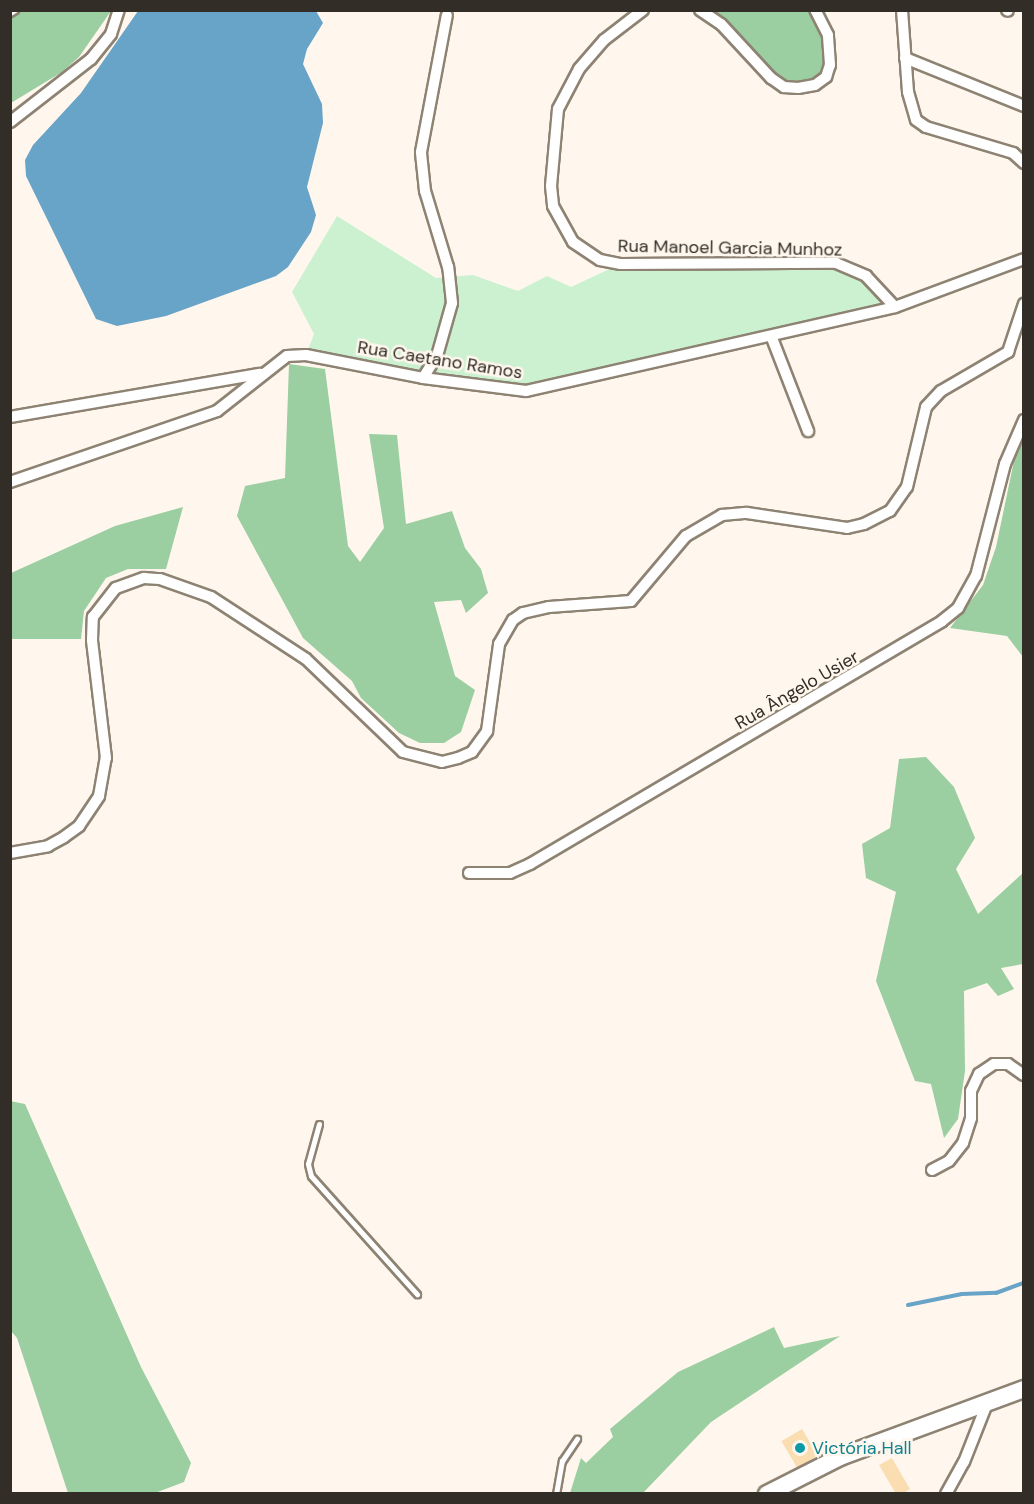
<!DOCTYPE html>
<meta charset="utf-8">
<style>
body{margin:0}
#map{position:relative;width:1034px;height:1504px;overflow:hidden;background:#fff7ed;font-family:"DM Sans",sans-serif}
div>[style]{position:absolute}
.green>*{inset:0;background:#ccf1d0}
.forest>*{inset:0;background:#9bcea1}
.water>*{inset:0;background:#68a3c8}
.stream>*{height:4px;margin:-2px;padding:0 2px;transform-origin:2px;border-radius:2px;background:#68a3c8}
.building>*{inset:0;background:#fbddb2;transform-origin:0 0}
.roads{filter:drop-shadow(2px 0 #8e8373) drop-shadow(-2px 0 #8e8373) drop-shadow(0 2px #8e8373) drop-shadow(0 -2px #8e8373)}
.lane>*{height:5px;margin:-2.5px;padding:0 2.5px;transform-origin:2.5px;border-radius:2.5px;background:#fff}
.street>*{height:10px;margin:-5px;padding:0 5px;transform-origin:5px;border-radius:5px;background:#fff}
.secondary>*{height:16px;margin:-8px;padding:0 8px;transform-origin:8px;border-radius:8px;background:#fff}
.dots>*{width:16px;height:16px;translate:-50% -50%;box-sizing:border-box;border:3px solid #fff7ed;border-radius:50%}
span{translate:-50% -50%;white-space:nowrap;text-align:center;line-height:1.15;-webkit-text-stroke:5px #fff7ed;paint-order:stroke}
.street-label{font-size:18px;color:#322e27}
.culture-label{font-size:18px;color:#0d838f}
.left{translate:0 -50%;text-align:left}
.frame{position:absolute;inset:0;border:12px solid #322e27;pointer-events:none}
</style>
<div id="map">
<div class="green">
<div style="clip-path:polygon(337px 216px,436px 278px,473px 275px,518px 291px,547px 276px,571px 287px,620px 264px,852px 268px,895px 307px,526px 391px,306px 355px,314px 334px,292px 292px)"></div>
</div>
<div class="forest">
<div style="clip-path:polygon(10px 11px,111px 11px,79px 57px,62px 72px,11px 103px)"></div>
<div style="clip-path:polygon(700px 11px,815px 11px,828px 35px,826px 77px,784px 87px)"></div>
<div style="clip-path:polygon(289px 364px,325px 369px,348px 546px,360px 562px,384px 528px,369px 434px,397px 435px,406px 524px,452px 511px,465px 548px,481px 569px,488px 593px,466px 613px,461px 600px,434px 602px,455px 676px,475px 690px,461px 732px,444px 743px,420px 743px,399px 733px,361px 698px,352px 681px,303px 638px,237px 516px,245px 486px,285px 478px)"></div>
<div style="clip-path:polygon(1023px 438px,1024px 657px,1023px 657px,1007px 636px,950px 628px,983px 585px,996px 547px,1015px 456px)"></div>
<div style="clip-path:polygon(183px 507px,166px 569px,128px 569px,106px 578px,84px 611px,81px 639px,11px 639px,11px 573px,115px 526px)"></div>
<div style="clip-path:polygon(926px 757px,954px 787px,975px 838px,956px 869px,978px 914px,1024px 872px,1023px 964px,1001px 968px,1014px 989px,998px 996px,987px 983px,964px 991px,965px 1071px,958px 1119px,944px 1138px,931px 1084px,915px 1081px,876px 981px,896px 892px,866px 878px,862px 844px,890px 828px,899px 759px)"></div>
<div style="clip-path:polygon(10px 1101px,25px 1104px,141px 1367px,191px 1463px,184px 1482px,155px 1493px,68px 1493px,17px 1338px,11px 1331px)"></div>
<div style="clip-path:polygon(774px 1327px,784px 1348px,840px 1336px,711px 1422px,643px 1493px,570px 1493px,581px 1458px,586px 1463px,613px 1437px,610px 1429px,678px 1372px)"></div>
</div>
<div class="water">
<div style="clip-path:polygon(138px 11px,316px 11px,323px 23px,307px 49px,303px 64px,322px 104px,323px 123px,307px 187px,316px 215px,311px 232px,288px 267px,276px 276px,166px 316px,117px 326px,96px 319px,26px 176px,25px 160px,33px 145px,81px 93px)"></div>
</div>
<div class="stream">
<div style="left:908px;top:1305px;width:55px;rotate:-11.5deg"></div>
<div style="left:962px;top:1294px;width:34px;rotate:-2deg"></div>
<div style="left:996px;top:1293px;width:30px;rotate:-20deg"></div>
</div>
<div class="building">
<div style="left:802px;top:1429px;width:31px;height:24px;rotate:59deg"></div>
<div style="clip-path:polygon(892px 1458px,910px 1489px,902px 1494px,896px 1494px,879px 1465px)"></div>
</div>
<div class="roads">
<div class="lane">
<div style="left:10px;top:13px;width:6px;rotate:-31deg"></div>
<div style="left:319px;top:1124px;width:41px;rotate:105.4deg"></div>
<div style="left:308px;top:1164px;width:12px;rotate:76deg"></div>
<div style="left:311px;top:1176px;width:159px;rotate:48.1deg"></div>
<div style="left:556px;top:1494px;width:34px;rotate:-80deg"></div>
<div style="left:562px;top:1461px;width:27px;rotate:-56deg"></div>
</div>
<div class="street">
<div style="left:643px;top:10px;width:49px;rotate:142.4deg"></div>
<div style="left:604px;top:40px;width:38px;rotate:131deg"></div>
<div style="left:579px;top:69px;width:45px;rotate:117.7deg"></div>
<div style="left:558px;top:109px;width:77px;rotate:95.2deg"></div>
<div style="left:551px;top:186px;width:20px;rotate:84deg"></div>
<div style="left:553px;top:206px;width:41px;rotate:60.9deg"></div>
<div style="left:573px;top:242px;width:32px;rotate:34deg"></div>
<div style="left:600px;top:260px;width:20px;rotate:11deg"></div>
<div style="left:620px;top:264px;width:216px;rotate:-0.3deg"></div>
<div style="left:836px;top:263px;width:33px;rotate:23deg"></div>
<div style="left:866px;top:276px;width:42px;rotate:46.9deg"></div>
<div style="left:700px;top:10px;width:25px;rotate:34deg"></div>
<div style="left:721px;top:24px;width:74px;rotate:47.2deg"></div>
<div style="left:771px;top:78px;width:16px;rotate:35deg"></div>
<div style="left:784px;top:87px;width:14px;rotate:4deg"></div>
<div style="left:798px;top:88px;width:17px;rotate:-10deg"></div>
<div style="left:815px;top:85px;width:14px;rotate:-36deg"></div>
<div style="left:826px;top:77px;width:13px;rotate:-72deg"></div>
<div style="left:830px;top:65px;width:30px;rotate:-94deg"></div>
<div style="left:828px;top:35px;width:28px;rotate:-117deg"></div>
<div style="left:902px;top:10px;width:82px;rotate:85.8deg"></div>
<div style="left:908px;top:92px;width:29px;rotate:74deg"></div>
<div style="left:916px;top:120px;width:12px;rotate:35deg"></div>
<div style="left:926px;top:127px;width:91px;rotate:16.6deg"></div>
<div style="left:1013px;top:153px;width:15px;rotate:42deg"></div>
<div style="left:1007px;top:10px;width:1px;rotate:45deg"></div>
<div style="left:905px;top:58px;width:128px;rotate:22deg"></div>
<div style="left:10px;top:122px;width:103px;rotate:-37.9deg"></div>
<div style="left:91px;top:59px;width:32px;rotate:-51deg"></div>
<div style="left:111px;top:34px;width:25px;rotate:-72deg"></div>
<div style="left:772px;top:338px;width:100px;rotate:68.8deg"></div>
<div style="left:423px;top:378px;width:26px;rotate:-58deg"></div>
<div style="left:437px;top:356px;width:55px;rotate:-74.2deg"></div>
<div style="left:452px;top:303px;width:36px;rotate:-96deg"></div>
<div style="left:448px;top:267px;width:79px;rotate:-106.8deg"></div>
<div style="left:425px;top:191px;width:39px;rotate:-96deg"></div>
<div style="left:421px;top:152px;width:139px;rotate:-79.3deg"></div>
<div style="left:10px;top:417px;width:254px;rotate:-9.8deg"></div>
<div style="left:10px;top:482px;width:219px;rotate:-18.9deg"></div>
<div style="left:217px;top:411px;width:89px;rotate:-38.2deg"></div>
<div style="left:287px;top:356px;width:19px;rotate:-3deg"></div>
<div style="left:306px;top:355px;width:119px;rotate:11.1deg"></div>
<div style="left:423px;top:378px;width:104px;rotate:7.2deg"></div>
<div style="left:526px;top:391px;width:378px;rotate:-12.8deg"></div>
<div style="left:895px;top:307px;width:138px;rotate:-20.4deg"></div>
<div style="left:10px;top:853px;width:39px;rotate:-10deg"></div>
<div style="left:48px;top:846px;width:18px;rotate:-29deg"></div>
<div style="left:64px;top:837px;width:19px;rotate:-36deg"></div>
<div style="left:79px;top:826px;width:36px;rotate:-56deg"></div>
<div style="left:99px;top:796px;width:39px;rotate:-80deg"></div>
<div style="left:106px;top:758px;width:119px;rotate:-96.8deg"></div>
<div style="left:92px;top:640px;width:23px;rotate:-88deg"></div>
<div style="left:93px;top:617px;width:37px;rotate:-52deg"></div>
<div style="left:116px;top:588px;width:30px;rotate:-20deg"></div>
<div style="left:144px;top:578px;width:16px;rotate:4deg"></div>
<div style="left:160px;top:579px;width:54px;rotate:19.4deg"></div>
<div style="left:211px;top:597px;width:113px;rotate:33.1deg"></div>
<div style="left:306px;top:659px;width:134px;rotate:43.8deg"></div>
<div style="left:403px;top:752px;width:40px;rotate:14.4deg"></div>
<div style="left:442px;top:762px;width:16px;rotate:-14deg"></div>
<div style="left:458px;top:758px;width:15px;rotate:-23deg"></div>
<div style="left:472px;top:752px;width:26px;rotate:-54deg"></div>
<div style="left:487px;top:731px;width:88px;rotate:-82.1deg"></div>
<div style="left:499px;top:644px;width:28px;rotate:-60deg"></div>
<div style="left:513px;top:620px;width:12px;rotate:-35deg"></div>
<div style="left:523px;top:613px;width:27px;rotate:-13deg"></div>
<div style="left:549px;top:607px;width:82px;rotate:-4.2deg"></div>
<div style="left:631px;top:601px;width:85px;rotate:-49.8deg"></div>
<div style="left:686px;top:536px;width:42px;rotate:-30.3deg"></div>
<div style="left:722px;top:515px;width:25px;rotate:-5deg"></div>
<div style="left:747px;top:513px;width:101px;rotate:8.5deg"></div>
<div style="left:847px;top:528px;width:17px;rotate:-13deg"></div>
<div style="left:864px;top:524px;width:29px;rotate:-27deg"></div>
<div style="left:890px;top:511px;width:29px;rotate:-55deg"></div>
<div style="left:907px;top:487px;width:82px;rotate:-76.6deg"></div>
<div style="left:926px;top:407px;width:22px;rotate:-47deg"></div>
<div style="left:941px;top:391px;width:78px;rotate:-30.2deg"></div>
<div style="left:1008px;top:352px;width:51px;rotate:-71.6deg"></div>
<div style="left:469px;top:873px;width:41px"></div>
<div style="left:510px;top:873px;width:22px;rotate:-24deg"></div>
<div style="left:530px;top:864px;width:478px;rotate:-30.5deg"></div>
<div style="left:942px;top:621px;width:21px;rotate:-39deg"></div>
<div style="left:958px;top:608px;width:37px;rotate:-61deg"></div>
<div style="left:976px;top:576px;width:116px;rotate:-75.5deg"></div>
<div style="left:1005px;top:464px;width:48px;rotate:-66.6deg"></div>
<div style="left:932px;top:1170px;width:19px;rotate:-28deg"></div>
<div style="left:949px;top:1161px;width:23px;rotate:-52deg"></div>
<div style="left:963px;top:1143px;width:26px;rotate:-72deg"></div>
<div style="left:971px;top:1118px;width:27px;rotate:-90deg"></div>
<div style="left:971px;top:1091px;width:19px;rotate:-65deg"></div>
<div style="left:979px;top:1074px;width:18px;rotate:-34deg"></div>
<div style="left:994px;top:1064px;width:14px"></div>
<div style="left:1008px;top:1064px;width:19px;rotate:35deg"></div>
<div style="left:946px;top:1494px;width:37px;rotate:-61deg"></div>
<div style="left:964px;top:1462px;width:66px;rotate:-68.5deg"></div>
</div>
<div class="secondary">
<div style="left:767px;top:1494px;width:82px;rotate:-26.9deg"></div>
<div style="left:840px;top:1457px;width:196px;rotate:-20.3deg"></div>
</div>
</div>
<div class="dots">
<div style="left:800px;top:1448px;background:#0f9aa8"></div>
</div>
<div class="street-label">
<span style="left:730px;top:248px;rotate:1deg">Rua Manoel Garcia Munhoz</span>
<span style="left:440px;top:360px;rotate:9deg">Rua Caetano Ramos</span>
<span style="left:797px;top:690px;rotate:-30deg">Rua Ângelo Usier</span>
</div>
<div class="culture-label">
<span class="left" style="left:812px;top:1448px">Victória Hall</span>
</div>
<div class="frame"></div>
</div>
